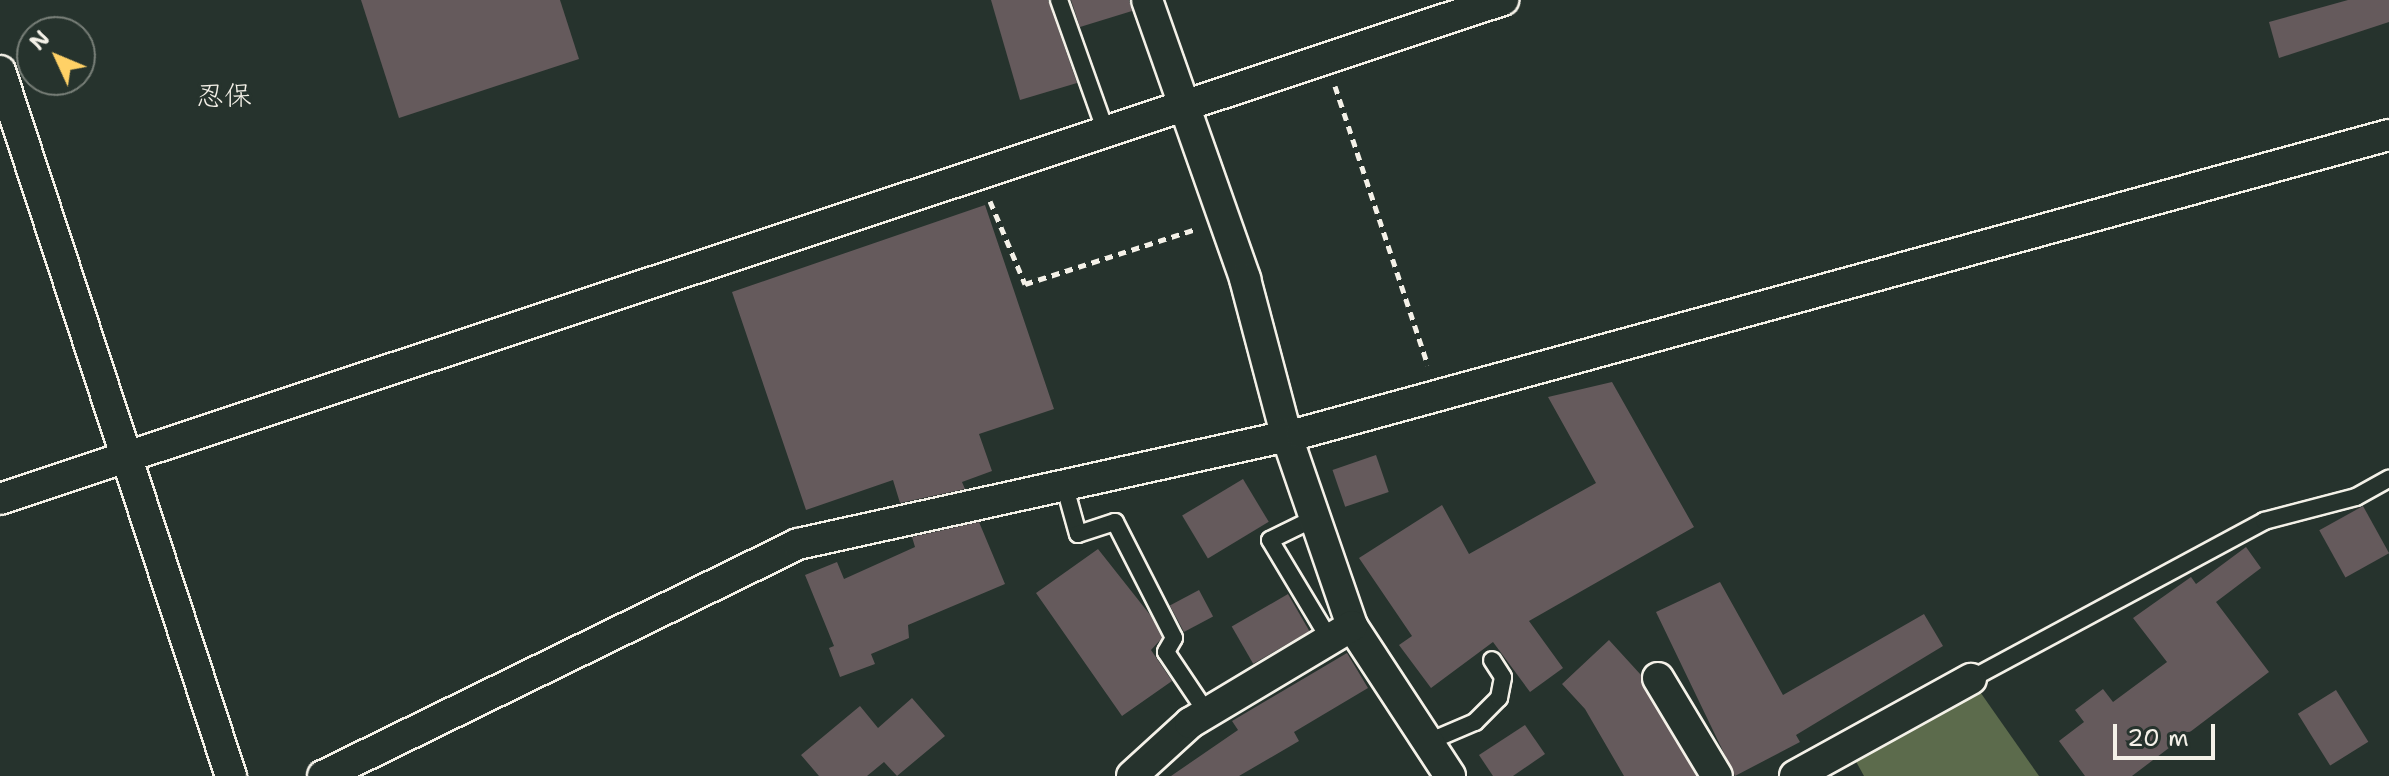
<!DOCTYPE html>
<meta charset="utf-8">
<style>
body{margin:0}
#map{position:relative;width:2389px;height:776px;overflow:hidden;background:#26332d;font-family:"Shantell Sans","Klee One",sans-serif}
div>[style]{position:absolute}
.green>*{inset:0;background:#5c6b4c}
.building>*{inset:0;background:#655a5c;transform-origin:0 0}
.path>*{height:5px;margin-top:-2.5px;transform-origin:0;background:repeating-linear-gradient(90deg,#f4f1e8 0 8px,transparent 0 14px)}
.roads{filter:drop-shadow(2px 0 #f4f1e8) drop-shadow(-2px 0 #f4f1e8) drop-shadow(0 2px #f4f1e8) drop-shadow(0 -2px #f4f1e8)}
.lane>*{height:16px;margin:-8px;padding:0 8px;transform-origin:8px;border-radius:8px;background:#26332d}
.street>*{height:30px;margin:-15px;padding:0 15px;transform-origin:15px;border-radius:15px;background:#26332d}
span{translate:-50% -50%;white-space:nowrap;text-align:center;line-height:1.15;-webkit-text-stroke:6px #26332d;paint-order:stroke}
.quarter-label{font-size:28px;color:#f4f1e8}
.north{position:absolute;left:16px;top:16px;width:80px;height:80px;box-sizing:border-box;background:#26332d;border:2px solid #787f78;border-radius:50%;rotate:314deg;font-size:22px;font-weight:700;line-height:32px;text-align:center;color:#f4f1e8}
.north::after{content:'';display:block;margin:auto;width:28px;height:36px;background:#ffd166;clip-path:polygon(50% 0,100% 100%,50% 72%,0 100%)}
.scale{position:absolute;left:2113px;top:724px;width:102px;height:36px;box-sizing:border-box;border:4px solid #f4f1e8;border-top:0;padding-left:10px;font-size:24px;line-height:28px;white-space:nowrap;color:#f4f1e8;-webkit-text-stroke:6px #26332d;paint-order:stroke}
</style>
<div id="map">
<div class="green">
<div style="clip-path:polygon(1971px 679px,2039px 776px,1864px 776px,1848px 747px)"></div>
</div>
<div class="building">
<div style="clip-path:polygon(361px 0,560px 0,579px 59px,399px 118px)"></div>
<div style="clip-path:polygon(991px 0,1048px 0,1077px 83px,1020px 100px)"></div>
<div style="clip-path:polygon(1071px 0,1129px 0,1132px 11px,1080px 27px)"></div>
<div style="clip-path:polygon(2348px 0,2389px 0,2389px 22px,2279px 58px,2269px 22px)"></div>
<div style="clip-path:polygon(985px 205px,1054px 409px,979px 434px,992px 471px,962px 482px,965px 489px,900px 503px,893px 480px,806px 510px,732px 292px)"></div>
<div style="clip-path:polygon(1612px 382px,1694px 527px,1529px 621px,1563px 668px,1530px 692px,1493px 642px,1431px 688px,1399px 645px,1412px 636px,1359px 558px,1442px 505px,1469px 554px,1596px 483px,1548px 397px)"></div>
<div style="left:1376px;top:455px;width:39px;height:46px;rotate:71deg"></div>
<div style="left:1243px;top:479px;width:50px;height:71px;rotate:59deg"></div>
<div style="left:2363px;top:506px;width:54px;height:50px;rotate:61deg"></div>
<div style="clip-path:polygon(979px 522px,1005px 584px,908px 625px,909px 638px,871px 654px,875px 664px,840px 677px,829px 648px,834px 646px,805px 575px,837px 562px,844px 579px,915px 547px,912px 537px)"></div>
<div style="clip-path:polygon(2246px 547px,2261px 568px,2216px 602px,2269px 672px,2132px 776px,2085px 776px,2059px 741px,2084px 722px,2075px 710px,2103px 689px,2113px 702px,2167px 662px,2133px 618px,2191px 577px,2196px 584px)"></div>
<div style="clip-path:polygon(1098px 549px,1151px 616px,1162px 638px,1151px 650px,1172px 681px,1122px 716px,1036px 593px)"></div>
<div style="clip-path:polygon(1720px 582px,1783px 695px,1924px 614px,1943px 646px,1796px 735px,1800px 742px,1735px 776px,1656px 612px)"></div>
<div style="left:1199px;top:590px;width:30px;height:33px;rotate:62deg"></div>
<div style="left:1288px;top:594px;width:43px;height:65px;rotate:60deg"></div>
<div style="clip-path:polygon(1609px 640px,1641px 675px,1696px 776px,1624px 776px,1585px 709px,1562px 684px)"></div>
<div style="clip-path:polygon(1347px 653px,1368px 688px,1294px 732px,1299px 741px,1239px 776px,1171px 776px,1238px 730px,1232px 721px)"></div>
<div style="left:2336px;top:690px;width:61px;height:45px;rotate:58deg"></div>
<div style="clip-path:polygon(912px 698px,945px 736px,897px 776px,884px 762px,867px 776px,819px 776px,801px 755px,860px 706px,878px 728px)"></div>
<div style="clip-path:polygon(1525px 725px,1545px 754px,1513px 776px,1493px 776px,1479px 755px)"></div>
</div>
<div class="path">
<div style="left:1335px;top:86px;width:294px;rotate:71.6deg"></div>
<div style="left:990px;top:201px;width:90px;rotate:67.1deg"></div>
<div style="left:1025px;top:284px;width:180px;rotate:-17.8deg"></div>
</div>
<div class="roads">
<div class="lane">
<div style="left:1059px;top:0;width:140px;rotate:70.4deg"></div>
<div style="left:1064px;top:484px;width:52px;rotate:74.4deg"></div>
<div style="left:1078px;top:534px;width:39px;rotate:-18deg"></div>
<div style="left:1115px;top:522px;width:130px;rotate:63deg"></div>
<div style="left:1174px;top:638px;width:16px;rotate:120deg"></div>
<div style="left:1166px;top:652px;width:73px;rotate:56.1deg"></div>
<div style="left:1315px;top:518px;width:50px;rotate:153.9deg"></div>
<div style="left:1270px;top:540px;width:117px;rotate:59deg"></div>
<div style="left:1971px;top:679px;width:333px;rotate:-28.3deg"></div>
<div style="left:2264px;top:521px;width:95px;rotate:-14.6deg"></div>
<div style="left:2356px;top:497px;width:38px;rotate:-29deg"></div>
<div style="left:1428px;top:742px;width:51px;rotate:-23.1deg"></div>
<div style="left:1475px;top:722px;width:34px;rotate:-45deg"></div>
<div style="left:1499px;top:698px;width:21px;rotate:-79deg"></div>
<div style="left:1503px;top:677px;width:20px;rotate:-123deg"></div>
</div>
<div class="street">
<div style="left:1147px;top:0;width:296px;rotate:70.6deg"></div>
<div style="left:1245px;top:279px;width:160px;rotate:75.2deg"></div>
<div style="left:1286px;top:434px;width:203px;rotate:71deg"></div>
<div style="left:1352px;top:626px;width:179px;rotate:56.8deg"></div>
<div style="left:0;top:71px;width:742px;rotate:71.86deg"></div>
<div style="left:0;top:499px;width:1584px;rotate:-18.37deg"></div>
<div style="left:1658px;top:678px;width:114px;rotate:59deg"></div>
<div style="left:323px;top:776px;width:529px;rotate:-26.03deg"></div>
<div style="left:798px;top:544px;width:515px;rotate:-12.44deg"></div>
<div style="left:1301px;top:433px;width:1128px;rotate:-15.32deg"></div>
<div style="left:1132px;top:776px;width:79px;rotate:-42.4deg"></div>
<div style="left:1190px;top:723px;width:189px;rotate:-30.9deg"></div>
<div style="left:1795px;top:776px;width:201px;rotate:-28.9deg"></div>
</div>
</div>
<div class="quarter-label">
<span style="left:224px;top:95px">忍保</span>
</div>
<div class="north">N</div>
<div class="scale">20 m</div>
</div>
